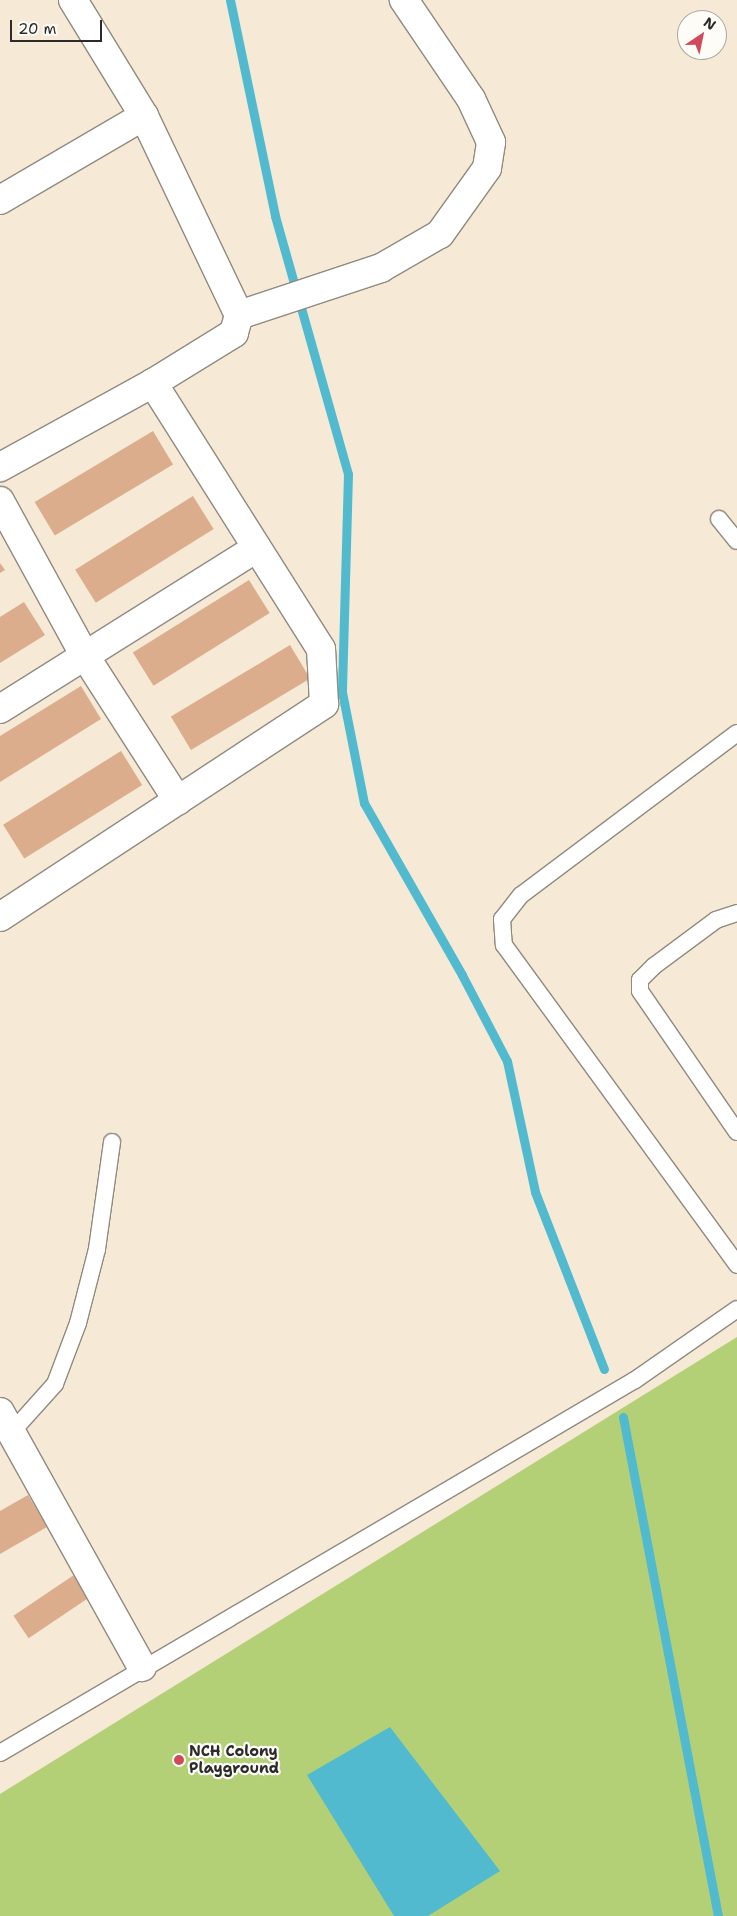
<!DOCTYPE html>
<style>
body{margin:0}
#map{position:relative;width:737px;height:1916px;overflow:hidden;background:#f6e9d5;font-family:"Shantell Sans",sans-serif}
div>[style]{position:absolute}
.green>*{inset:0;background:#b3d077}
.water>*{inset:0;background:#52bacf}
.stream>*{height:9px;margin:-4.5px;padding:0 4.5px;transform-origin:4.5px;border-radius:4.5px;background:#52bacf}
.building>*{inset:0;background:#dcad8c;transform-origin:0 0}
.roads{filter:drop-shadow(1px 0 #908a80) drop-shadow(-1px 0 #908a80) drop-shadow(0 1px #908a80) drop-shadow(0 -1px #908a80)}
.service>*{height:16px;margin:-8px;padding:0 8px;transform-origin:8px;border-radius:8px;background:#fff}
.minor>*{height:28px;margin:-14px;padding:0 14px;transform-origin:14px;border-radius:14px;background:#fff}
.dots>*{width:14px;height:14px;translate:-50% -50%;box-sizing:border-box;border:2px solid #fdfcf7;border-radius:50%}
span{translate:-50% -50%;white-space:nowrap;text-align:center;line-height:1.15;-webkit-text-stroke:4.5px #fdfcf7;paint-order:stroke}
.poi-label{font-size:15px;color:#2b2b2b;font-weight:700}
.left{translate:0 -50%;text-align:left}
.north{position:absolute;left:677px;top:10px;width:50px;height:50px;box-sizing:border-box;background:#fdfcf7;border:1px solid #a9a8a5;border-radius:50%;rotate:34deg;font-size:14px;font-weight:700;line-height:20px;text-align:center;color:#2b2b2b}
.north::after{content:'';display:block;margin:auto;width:18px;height:22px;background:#d1495b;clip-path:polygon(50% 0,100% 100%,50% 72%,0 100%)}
.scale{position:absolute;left:10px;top:20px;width:92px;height:22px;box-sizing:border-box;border:2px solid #2b2b2b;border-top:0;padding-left:6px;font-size:15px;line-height:18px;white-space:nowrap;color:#2b2b2b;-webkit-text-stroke:4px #fdfcf7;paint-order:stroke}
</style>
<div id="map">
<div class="green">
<div style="clip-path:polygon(737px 1337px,737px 1916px,0 1916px,0 1794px)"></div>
</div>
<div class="water">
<div style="clip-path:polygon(390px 1727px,500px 1871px,428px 1916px,394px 1916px,307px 1775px)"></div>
</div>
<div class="stream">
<div style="left:230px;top:0;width:221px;rotate:78.2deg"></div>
<div style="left:275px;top:216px;width:268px;rotate:74.2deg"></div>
<div style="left:348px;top:474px;width:218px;rotate:91.6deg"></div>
<div style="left:342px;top:692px;width:113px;rotate:78.8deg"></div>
<div style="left:364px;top:803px;width:198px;rotate:60.3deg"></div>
<div style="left:462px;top:975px;width:97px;rotate:62.4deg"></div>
<div style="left:507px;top:1061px;width:134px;rotate:77.9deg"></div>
<div style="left:535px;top:1192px;width:190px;rotate:68.7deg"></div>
<div style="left:623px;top:1417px;width:508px;rotate:79.22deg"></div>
</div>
<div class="building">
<div style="left:153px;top:431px;width:39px;height:138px;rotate:59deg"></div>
<div style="left:193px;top:496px;width:39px;height:139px;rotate:58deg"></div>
<div style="clip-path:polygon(0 563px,5px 570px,0 573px)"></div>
<div style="left:249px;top:580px;width:39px;height:137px;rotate:58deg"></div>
<div style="clip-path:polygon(24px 602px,45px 635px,0 663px,0 617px)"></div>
<div style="left:290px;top:645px;width:39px;height:139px;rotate:59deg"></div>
<div style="clip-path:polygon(81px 686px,101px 719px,0 782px,0 736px)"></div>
<div style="left:121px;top:751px;width:40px;height:139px;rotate:58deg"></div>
<div style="clip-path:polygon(28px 1495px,47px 1527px,0 1554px,0 1511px)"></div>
<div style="left:74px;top:1575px;width:27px;height:73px;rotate:56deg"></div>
</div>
<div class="roads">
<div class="service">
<div style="left:719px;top:519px;width:28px;rotate:51deg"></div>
<div style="left:737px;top:733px;width:270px;rotate:143.1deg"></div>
<div style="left:521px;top:895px;width:31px;rotate:128deg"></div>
<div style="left:502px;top:919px;width:26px;rotate:86deg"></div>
<div style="left:504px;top:945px;width:396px;rotate:53.9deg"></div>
<div style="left:737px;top:913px;width:22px;rotate:162deg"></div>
<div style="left:716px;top:920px;width:77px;rotate:143.4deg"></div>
<div style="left:654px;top:966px;width:20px;rotate:135deg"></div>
<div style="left:640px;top:980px;width:11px;rotate:90deg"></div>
<div style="left:640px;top:991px;width:171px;rotate:55.5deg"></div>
<div style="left:11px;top:1433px;width:66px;rotate:-48.1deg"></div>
<div style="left:55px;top:1384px;width:65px;rotate:-69.3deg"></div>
<div style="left:78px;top:1323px;width:76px;rotate:-75.6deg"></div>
<div style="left:97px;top:1249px;width:108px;rotate:-82deg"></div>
<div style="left:0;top:1753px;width:736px;rotate:-30.43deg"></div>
<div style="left:635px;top:1380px;width:124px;rotate:-34.8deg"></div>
</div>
<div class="minor">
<div style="left:73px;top:0;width:136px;rotate:58.5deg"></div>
<div style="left:0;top:200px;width:167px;rotate:-30.3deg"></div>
<div style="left:144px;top:116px;width:221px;rotate:64.5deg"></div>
<div style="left:239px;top:315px;width:19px;rotate:106deg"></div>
<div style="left:234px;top:333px;width:95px;rotate:148.3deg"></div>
<div style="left:153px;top:383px;width:175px;rotate:151.2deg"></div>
<div style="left:239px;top:315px;width:150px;rotate:-18.3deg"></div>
<div style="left:381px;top:268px;width:68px;rotate:-30deg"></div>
<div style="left:440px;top:234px;width:81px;rotate:-54.5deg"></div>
<div style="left:487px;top:168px;width:26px;rotate:-81deg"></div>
<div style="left:491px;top:142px;width:47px;rotate:-114.9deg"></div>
<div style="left:471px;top:99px;width:120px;rotate:-124.1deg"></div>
<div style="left:0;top:501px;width:177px;rotate:61.3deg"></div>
<div style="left:85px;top:656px;width:172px;rotate:57.3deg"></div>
<div style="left:0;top:709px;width:303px;rotate:-32.1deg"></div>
<div style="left:0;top:917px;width:388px;rotate:-33.3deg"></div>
<div style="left:324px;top:704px;width:55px;rotate:-93.1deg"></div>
<div style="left:321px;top:649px;width:315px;rotate:-122.3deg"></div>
<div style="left:0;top:1412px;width:292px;rotate:60.9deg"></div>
</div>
</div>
<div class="dots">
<div style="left:179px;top:1760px;background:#d1495b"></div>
</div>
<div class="poi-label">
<span class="left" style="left:189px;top:1760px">NCH Colony<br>Playground</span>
</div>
<div class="north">N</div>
<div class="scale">20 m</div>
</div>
